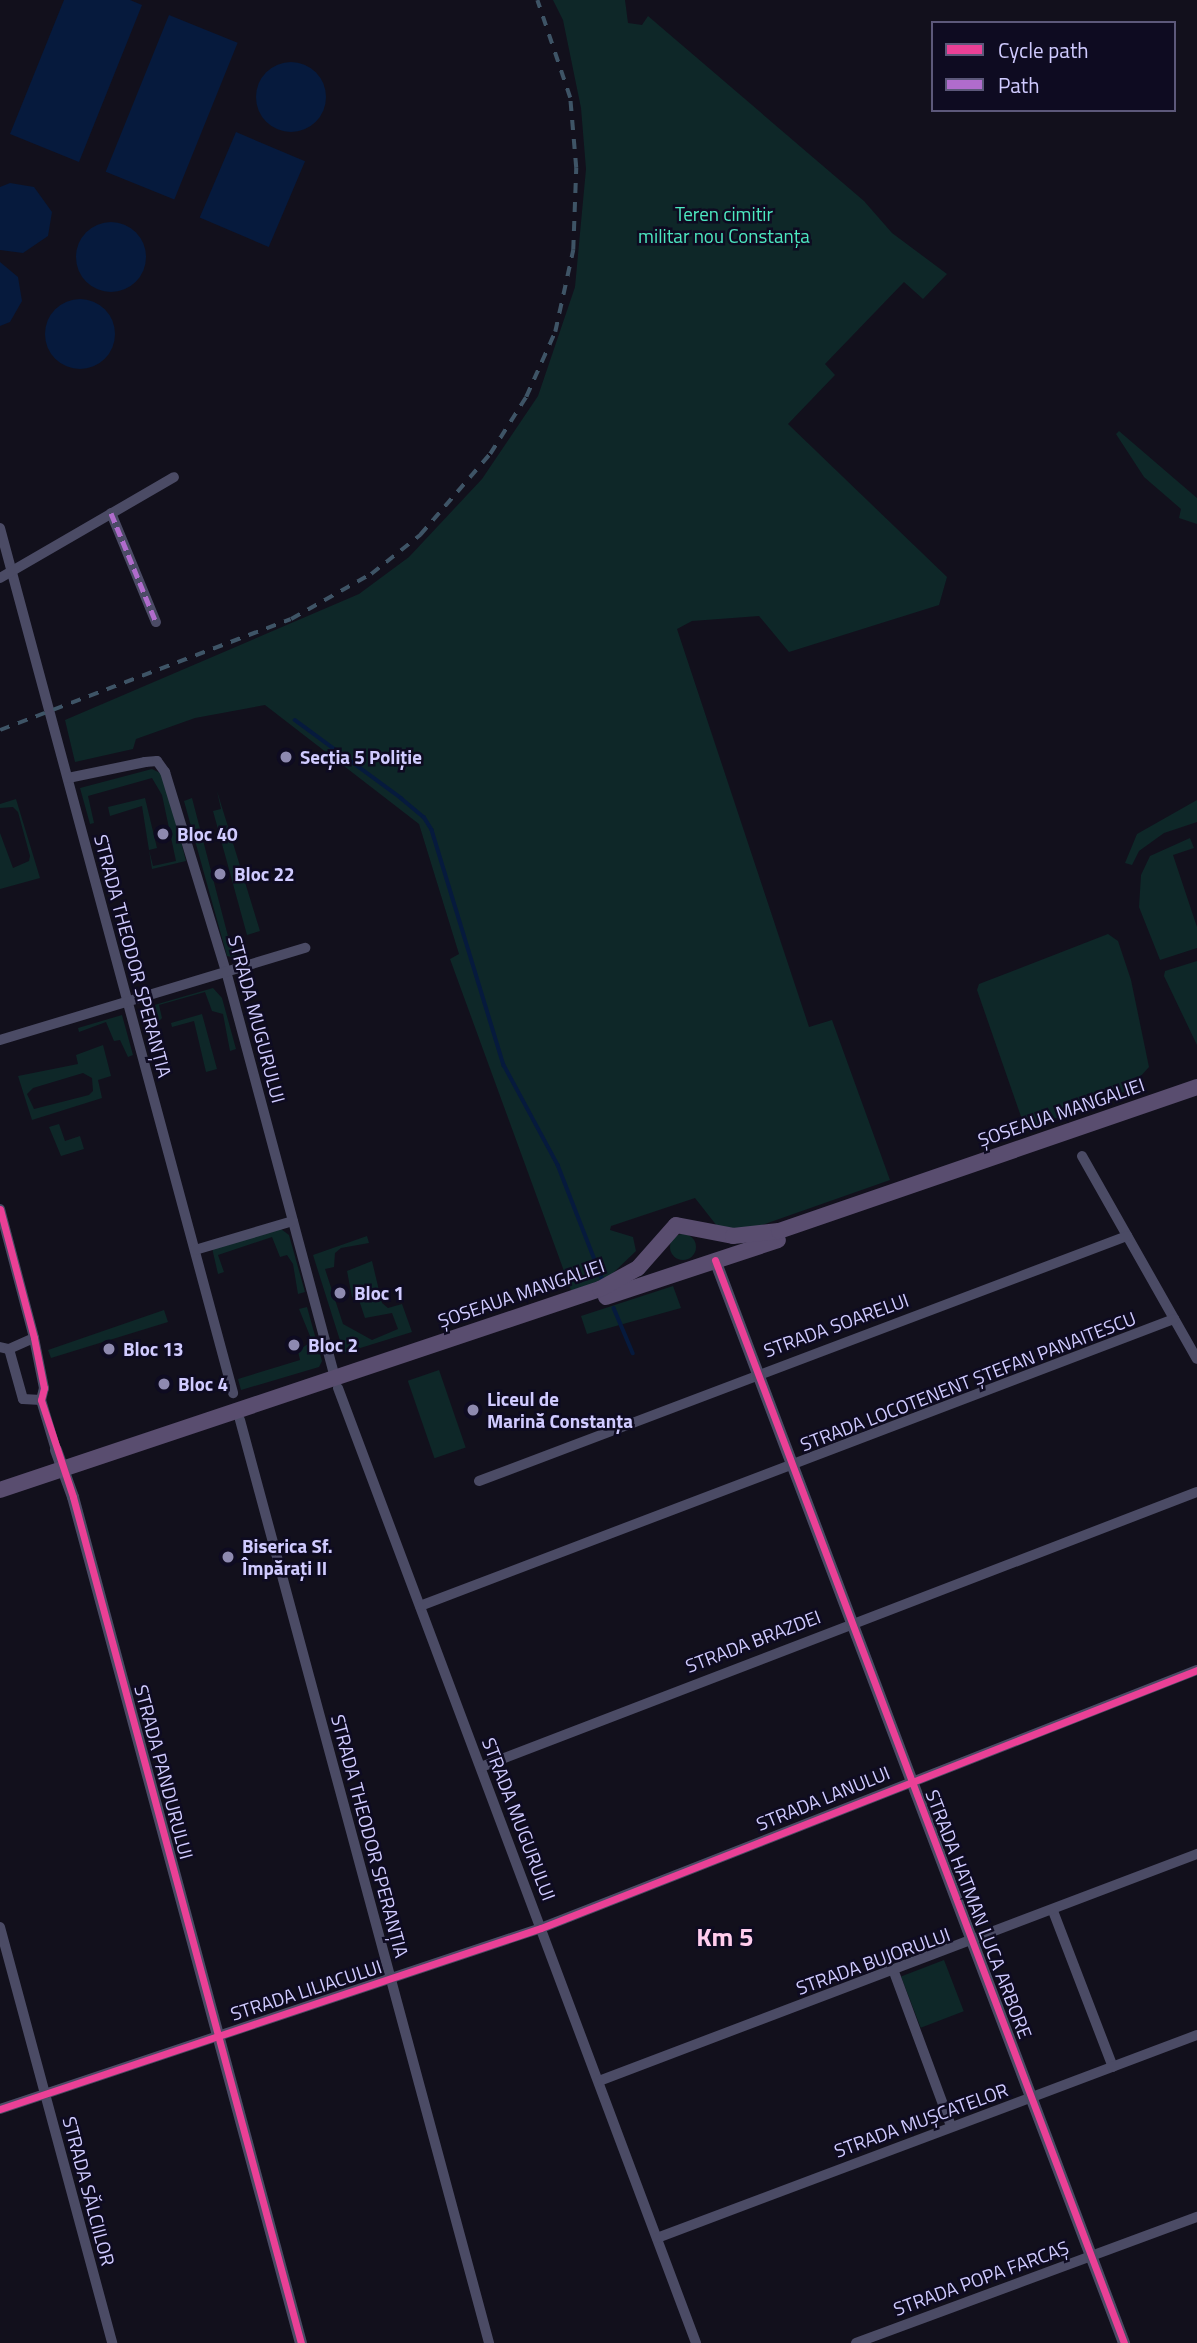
<!DOCTYPE html>
<meta charset="utf-8">
<style>
body{margin:0}
#map{position:relative;width:1197px;height:2343px;overflow:hidden;background:#12101c;font-family:"Titillium Web",sans-serif}
div>[style]{position:absolute}
.green>*{inset:0;background:#0e2728;transform-origin:0 0}
.round{border-radius:50%}
.water>*{inset:0;background:#061a3d;transform-origin:0 0}
.stream>*{height:3.5px;margin:-1.75px;padding:0 1.75px;transform-origin:1.75px;border-radius:1.75px;background:#061a3d}
.minor>*{height:10px;margin:-5px;padding:0 5px;transform-origin:5px;border-radius:5px;background:#4b4b65}
.tertiary>*{height:12px;margin:-6px;padding:0 6px;transform-origin:6px;border-radius:6px;background:#4b4b65}
.primary>*{height:16px;margin:-8px;padding:0 8px;transform-origin:8px;border-radius:8px;background:#594d6f}
.rail>*{height:3.5px;margin-top:-1.75px;transform-origin:0;background:repeating-linear-gradient(90deg,#3e5466 0 10px,transparent 0 19px)}
.quiet>*{height:5px;margin-top:-2.5px;transform-origin:0;background:repeating-linear-gradient(90deg,#b06ccc 0 10px,transparent 0 15px)}
.cycleway>*{height:7px;margin:-3.5px;padding:0 3.5px;transform-origin:3.5px;border-radius:3.5px;background:#ea4096}
.dots>*{width:19px;height:19px;translate:-50% -50%;box-sizing:border-box;border:4px solid #0e0b21;border-radius:50%}
span{translate:-50% -50%;white-space:nowrap;text-align:center;line-height:1.15;-webkit-text-stroke:5px #0e0b21;paint-order:stroke}
.park-label{font-size:19px;color:#4de9c1}
.poi-label{font-size:19px;color:#d0cbff;font-weight:700}
.left{translate:0 -50%;text-align:left}
.street-label{font-size:19px;color:#d0cbff}
.district-label{font-size:26px;color:#ffcded;font-weight:700}
.legend{position:absolute;left:931px;top:21px;width:245px;height:91px;box-sizing:border-box;background:#0e0b21;border:2px solid #5c587a;margin:0;padding:9px 12px;list-style:none;font-size:21px;color:#d0cbff}
.legend li{display:flex;align-items:center;gap:14px;height:35px}
.legend b{width:35px;border:2px solid #5c587a}
</style>
<div id="map">
<div class="green">
<div style="clip-path:polygon(553px 0,625px 0,628px 23px,642px 25px,648px 16px,864px 201px,892px 233px,947px 274px,923px 299px,904px 282px,825px 364px,835px 375px,788px 424px,947px 577px,939px 605px,789px 652px,759px 616px,692px 621px,677px 629px,809px 1027px,832px 1020px,890px 1180px,742px 1232px,717px 1226px,695px 1198px,611px 1226px,610px 1230px,633px 1237px,636px 1251px,611px 1275px,572px 1293px,450px 959px,459px 954px,419px 824px,265px 705px,195px 718px,136px 739px,133px 749px,75px 762px,65px 720px,359px 594px,409px 557px,482px 479px,538px 396px,575px 287px,586px 169px,581px 108px,563px 20px)"></div>
<div style="clip-path:polygon(1119px 431px,1197px 498px,1197px 524px,1179px 518px,1181px 509px,1144px 477px,1116px 434px)"></div>
<div style="clip-path:polygon(152px 769px,162px 774px,168px 791px,186px 861px,152px 869px,142px 806px,110px 816px,108px 807px,145px 798px,157px 848px,149px 850px,153px 866px,176px 861px,162px 795px,152px 778px,88px 796px,94px 823px,90px 824px,80px 788px)"></div>
<div style="clip-path:polygon(217px 791px,260px 931px,247px 935px,213px 811px,221px 809px)"></div>
<div style="clip-path:polygon(192px 798px,229px 940px,237px 958px,227px 956px,184px 801px)"></div>
<div style="clip-path:polygon(16px 799px,40px 878px,0 889px,0 833px,13px 868px,29px 861px,30px 856px,18px 812px,13px 807px,0 808px,0 804px)"></div>
<div style="clip-path:polygon(1197px 800px,1197px 822px,1164px 833px,1139px 851px,1132px 865px,1125px 863px,1137px 834px)"></div>
<div style="clip-path:polygon(1190px 838px,1194px 848px,1173px 855px,1197px 927px,1197px 948px,1160px 960px,1139px 907px,1141px 875px,1150px 856px)"></div>
<div style="clip-path:polygon(1108px 934px,1118px 941px,1131px 980px,1149px 1067px,1129px 1089px,1103px 1103px,1025px 1128px,977px 990px,979px 984px)"></div>
<div style="clip-path:polygon(1197px 961px,1197px 1045px,1164px 976px,1165px 971px)"></div>
<div style="clip-path:polygon(213px 988px,222px 998px,236px 1049px,230px 1051px,223px 1014px,212px 1011px,205px 992px,159px 1005px,162px 1018px,156px 1024px,151px 1006px)"></div>
<div style="clip-path:polygon(202px 1014px,217px 1069px,206px 1072px,194px 1021px,172px 1027px,171px 1023px)"></div>
<div style="clip-path:polygon(122px 1015px,133px 1055px,128px 1057px,120px 1040px,114px 1041px,106px 1022px,79px 1032px,78px 1028px)"></div>
<div style="clip-path:polygon(evenodd,103px 1045px,111px 1076px,98px 1080px,102px 1098px,32px 1120px,18px 1076px,78px 1064px,76px 1055px,103px 1045px,83px 1073px,92px 1078px,93px 1091px,89px 1095px,34px 1109px,27px 1094px,33px 1088px,83px 1073px)"></div>
<div style="clip-path:polygon(59px 1124px,65px 1141px,80px 1136px,84px 1149px,61px 1156px,49px 1127px)"></div>
<div style="clip-path:polygon(281px 1229px,289px 1235px,305px 1292px,298px 1294px,293px 1264px,287px 1255px,280px 1257px,272px 1237px,218px 1255px,224px 1272px,218px 1274px,212px 1248px)"></div>
<div class="round" style="left:670px;top:1234px;width:26px;height:26px"></div>
<div style="clip-path:polygon(367px 1236px,369px 1243px,341px 1248px,335px 1253px,334px 1267px,325px 1269px,343px 1324px,372px 1340px,398px 1329px,392px 1313px,365px 1318px,359px 1300px,352px 1297px,347px 1271px,372px 1261px,382px 1303px,388px 1308px,402px 1304px,412px 1332px,344px 1353px,313px 1255px)"></div>
<div style="clip-path:polygon(673px 1286px,681px 1308px,587px 1334px,581px 1316px)"></div>
<div style="clip-path:polygon(307px 1307px,322px 1361px,319px 1367px,241px 1390px,238px 1379px,300px 1360px,298px 1351px,309px 1343px,310px 1336px,299px 1309px)"></div>
<div style="clip-path:polygon(164px 1310px,168px 1322px,51px 1358px,48px 1350px)"></div>
<div style="left:439px;top:1370px;width:82px;height:33px;rotate:71deg"></div>
<div style="left:944px;top:1960px;width:55px;height:46px;rotate:69deg"></div>
</div>
<div class="water">
<div style="clip-path:polygon(64px 0,130px 0,142px 5px,79px 162px,10px 134px)"></div>
<div style="left:169px;top:15px;width:74px;height:169px;rotate:22deg"></div>
<div class="round" style="left:256px;top:62px;width:70px;height:70px"></div>
<div style="left:236px;top:132px;width:75px;height:93px;rotate:23deg"></div>
<div style="clip-path:polygon(10px 183px,34px 187px,52px 212px,48px 236px,23px 253px,0 250px,0 187px)"></div>
<div class="round" style="left:76px;top:222px;width:70px;height:70px"></div>
<div style="clip-path:polygon(0 262px,18px 277px,22px 301px,10px 322px,0 326px)"></div>
<div class="round" style="left:45px;top:299px;width:70px;height:70px"></div>
</div>
<div class="stream">
<div style="left:295px;top:720px;width:132px;rotate:36.3deg"></div>
<div style="left:401px;top:798px;width:30px;rotate:40deg"></div>
<div style="left:424px;top:817px;width:15px;rotate:58deg"></div>
<div style="left:432px;top:830px;width:246px;rotate:73deg"></div>
<div style="left:504px;top:1065px;width:114px;rotate:61.6deg"></div>
<div style="left:558px;top:1165px;width:121px;rotate:68.7deg"></div>
<div style="left:614px;top:1308px;width:49px;rotate:67.1deg"></div>
</div>
<div class="minor">
<div style="left:111px;top:513px;width:118px;rotate:67.6deg"></div>
<div style="left:0;top:528px;width:896px;rotate:74.92deg"></div>
<div style="left:0;top:578px;width:201px;rotate:-30.1deg"></div>
<div style="left:68px;top:778px;width:79px;rotate:-11.7deg"></div>
<div style="left:145px;top:762px;width:12px;rotate:-5deg"></div>
<div style="left:157px;top:761px;width:14px;rotate:54deg"></div>
<div style="left:165px;top:772px;width:208px;rotate:73deg"></div>
<div style="left:226px;top:971px;width:422px;rotate:75deg"></div>
<div style="left:0;top:1040px;width:319px;rotate:-16.8deg"></div>
<div style="left:1082px;top:1156px;width:233px;rotate:60.5deg"></div>
<div style="left:0;top:1209px;width:133px;rotate:75.2deg"></div>
<div style="left:34px;top:1338px;width:51px;rotate:78.7deg"></div>
<div style="left:44px;top:1388px;width:12px;rotate:104deg"></div>
<div style="left:41px;top:1400px;width:52px;rotate:73.3deg"></div>
<div style="left:195px;top:1250px;width:102px;rotate:-16.5deg"></div>
<div style="left:0;top:1347px;width:9px;rotate:13deg"></div>
<div style="left:9px;top:1349px;width:52px;rotate:74.4deg"></div>
<div style="left:23px;top:1399px;width:18px;rotate:3deg"></div>
<div style="left:9px;top:1349px;width:27px;rotate:-24deg"></div>
<div style="left:338px;top:1388px;width:1020px;rotate:69.45deg"></div>
<div style="left:240px;top:1420px;width:956px;rotate:74.9deg"></div>
<div style="left:479px;top:1481px;width:693px;rotate:-20.71deg"></div>
<div style="left:420px;top:1606px;width:807px;rotate:-20.84deg"></div>
<div style="left:481px;top:1767px;width:767px;rotate:-21.01deg"></div>
<div style="left:1053px;top:1911px;width:167px;rotate:69deg"></div>
<div style="left:0;top:1927px;width:431px;rotate:74.9deg"></div>
<div style="left:894px;top:1972px;width:164px;rotate:69.7deg"></div>
<div style="left:599px;top:2081px;width:640px;rotate:-20.79deg"></div>
<div style="left:0;top:2109px;width:570px;rotate:-18.5deg"></div>
<div style="left:541px;top:1928px;width:705px;rotate:-21.47deg"></div>
<div style="left:657px;top:2238px;width:577px;rotate:-20.6deg"></div>
<div style="left:856px;top:2343px;width:364px;rotate:-20.3deg"></div>
</div>
<div class="tertiary">
<div style="left:715px;top:1260px;width:1158px;rotate:69.31deg"></div>
<div style="left:56px;top:1450px;width:50px;rotate:70.1deg"></div>
<div style="left:73px;top:1497px;width:876px;rotate:74.92deg"></div>
</div>
<div class="primary">
<div style="left:606px;top:1297px;width:181px;rotate:-18.3deg"></div>
<div style="left:0;top:1490px;width:633px;rotate:-18.52deg"></div>
<div style="left:600px;top:1289px;width:43px;rotate:-28.9deg"></div>
<div style="left:638px;top:1268px;width:57px;rotate:-48.5deg"></div>
<div style="left:676px;top:1225px;width:58px;rotate:10.9deg"></div>
<div style="left:733px;top:1236px;width:46px;rotate:-6.2deg"></div>
<div style="left:779px;top:1231px;width:442px;rotate:-19deg"></div>
</div>
<div class="rail">
<div style="left:0;top:730px;width:311px;rotate:-20.9deg"></div>
<div style="left:291px;top:619px;width:92px;rotate:-29.4deg"></div>
<div style="left:371px;top:574px;width:63px;rotate:-38.5deg"></div>
<div style="left:420px;top:535px;width:107px;rotate:-49.2deg"></div>
<div style="left:490px;top:454px;width:67px;rotate:-57.7deg"></div>
<div style="left:526px;top:397px;width:71px;rotate:-66deg"></div>
<div style="left:555px;top:332px;width:84px;rotate:-77.6deg"></div>
<div style="left:573px;top:250px;width:82px;rotate:-87.9deg"></div>
<div style="left:576px;top:168px;width:70px;rotate:-94.9deg"></div>
<div style="left:570px;top:98px;width:103px;rotate:-108.6deg"></div>
</div>
<div class="quiet">
<div style="left:111px;top:513px;width:118px;rotate:67.6deg"></div>
</div>
<div class="cycleway">
<div style="left:0;top:1209px;width:133px;rotate:75.2deg"></div>
<div style="left:34px;top:1338px;width:51px;rotate:78.7deg"></div>
<div style="left:44px;top:1388px;width:12px;rotate:104deg"></div>
<div style="left:41px;top:1400px;width:102px;rotate:71.7deg"></div>
<div style="left:73px;top:1497px;width:876px;rotate:74.92deg"></div>
<div style="left:715px;top:1260px;width:1158px;rotate:69.31deg"></div>
<div style="left:0;top:2109px;width:570px;rotate:-18.5deg"></div>
<div style="left:541px;top:1928px;width:705px;rotate:-21.47deg"></div>
</div>
<div class="dots">
<div style="left:286px;top:757px;background:#8e8ab0"></div>
<div style="left:163px;top:834px;background:#8e8ab0"></div>
<div style="left:220px;top:874px;background:#8e8ab0"></div>
<div style="left:340px;top:1293px;background:#8e8ab0"></div>
<div style="left:294px;top:1345px;background:#8e8ab0"></div>
<div style="left:109px;top:1349px;background:#8e8ab0"></div>
<div style="left:164px;top:1384px;background:#8e8ab0"></div>
<div style="left:473px;top:1410px;background:#8e8ab0"></div>
<div style="left:228px;top:1557px;background:#8e8ab0"></div>
</div>
<div class="park-label">
<span style="left:724px;top:225px">Teren cimitir<br>militar nou Constanța</span>
</div>
<div class="poi-label">
<span class="left" style="left:300px;top:757px">Secția 5 Poliție</span>
<span class="left" style="left:177px;top:834px">Bloc 40</span>
<span class="left" style="left:234px;top:874px">Bloc 22</span>
<span class="left" style="left:354px;top:1293px">Bloc 1</span>
<span class="left" style="left:308px;top:1345px">Bloc 2</span>
<span class="left" style="left:123px;top:1349px">Bloc 13</span>
<span class="left" style="left:178px;top:1384px">Bloc 4</span>
<span class="left" style="left:487px;top:1410px">Liceul de<br>Marină Constanța</span>
<span class="left" style="left:242px;top:1557px">Biserica Sf.<br>Împărați II</span>
</div>
<div class="street-label">
<span style="left:133px;top:956px;rotate:75deg">STRADA THEODOR SPERANȚIA</span>
<span style="left:257px;top:1019px;rotate:75deg">STRADA MUGURULUI</span>
<span style="left:1061px;top:1112px;rotate:-19deg">ȘOSEAUA MANGALIEI</span>
<span style="left:521px;top:1293px;rotate:-19deg">ȘOSEAUA MANGALIEI</span>
<span style="left:836px;top:1325px;rotate:-20deg">STRADA SOARELUI</span>
<span style="left:968px;top:1381px;rotate:-21deg">STRADA LOCOTENENT ȘTEFAN PANAITESCU</span>
<span style="left:753px;top:1641px;rotate:-21deg">STRADA BRAZDEI</span>
<span style="left:164px;top:1772px;rotate:75deg">STRADA PANDURULUI</span>
<span style="left:823px;top:1798px;rotate:-22deg">STRADA LANULUI</span>
<span style="left:519px;top:1819px;rotate:69deg">STRADA MUGURULUI</span>
<span style="left:370px;top:1836px;rotate:75deg">STRADA THEODOR SPERANȚIA</span>
<span style="left:979px;top:1914px;rotate:69deg">STRADA HATMAN LUCA ARBORE</span>
<span style="left:873px;top:1961px;rotate:-20deg">STRADA BUJORULUI</span>
<span style="left:306px;top:1990px;rotate:-18deg">STRADA LILIACULUI</span>
<span style="left:921px;top:2120px;rotate:-20deg">STRADA MUȘCATELOR</span>
<span style="left:89px;top:2191px;rotate:75deg">STRADA SĂLCIILOR</span>
<span style="left:981px;top:2278px;rotate:-20deg">STRADA POPA FARCAȘ</span>
</div>
<div class="district-label">
<span style="left:725px;top:1937px">Km 5</span>
</div>
<ul class="legend">
<li><b style="height:9px;background:#ea4096"></b>Cycle path</li>
<li><b style="height:9px;background:#b06ccc"></b>Path</li>
</ul>
</div>
